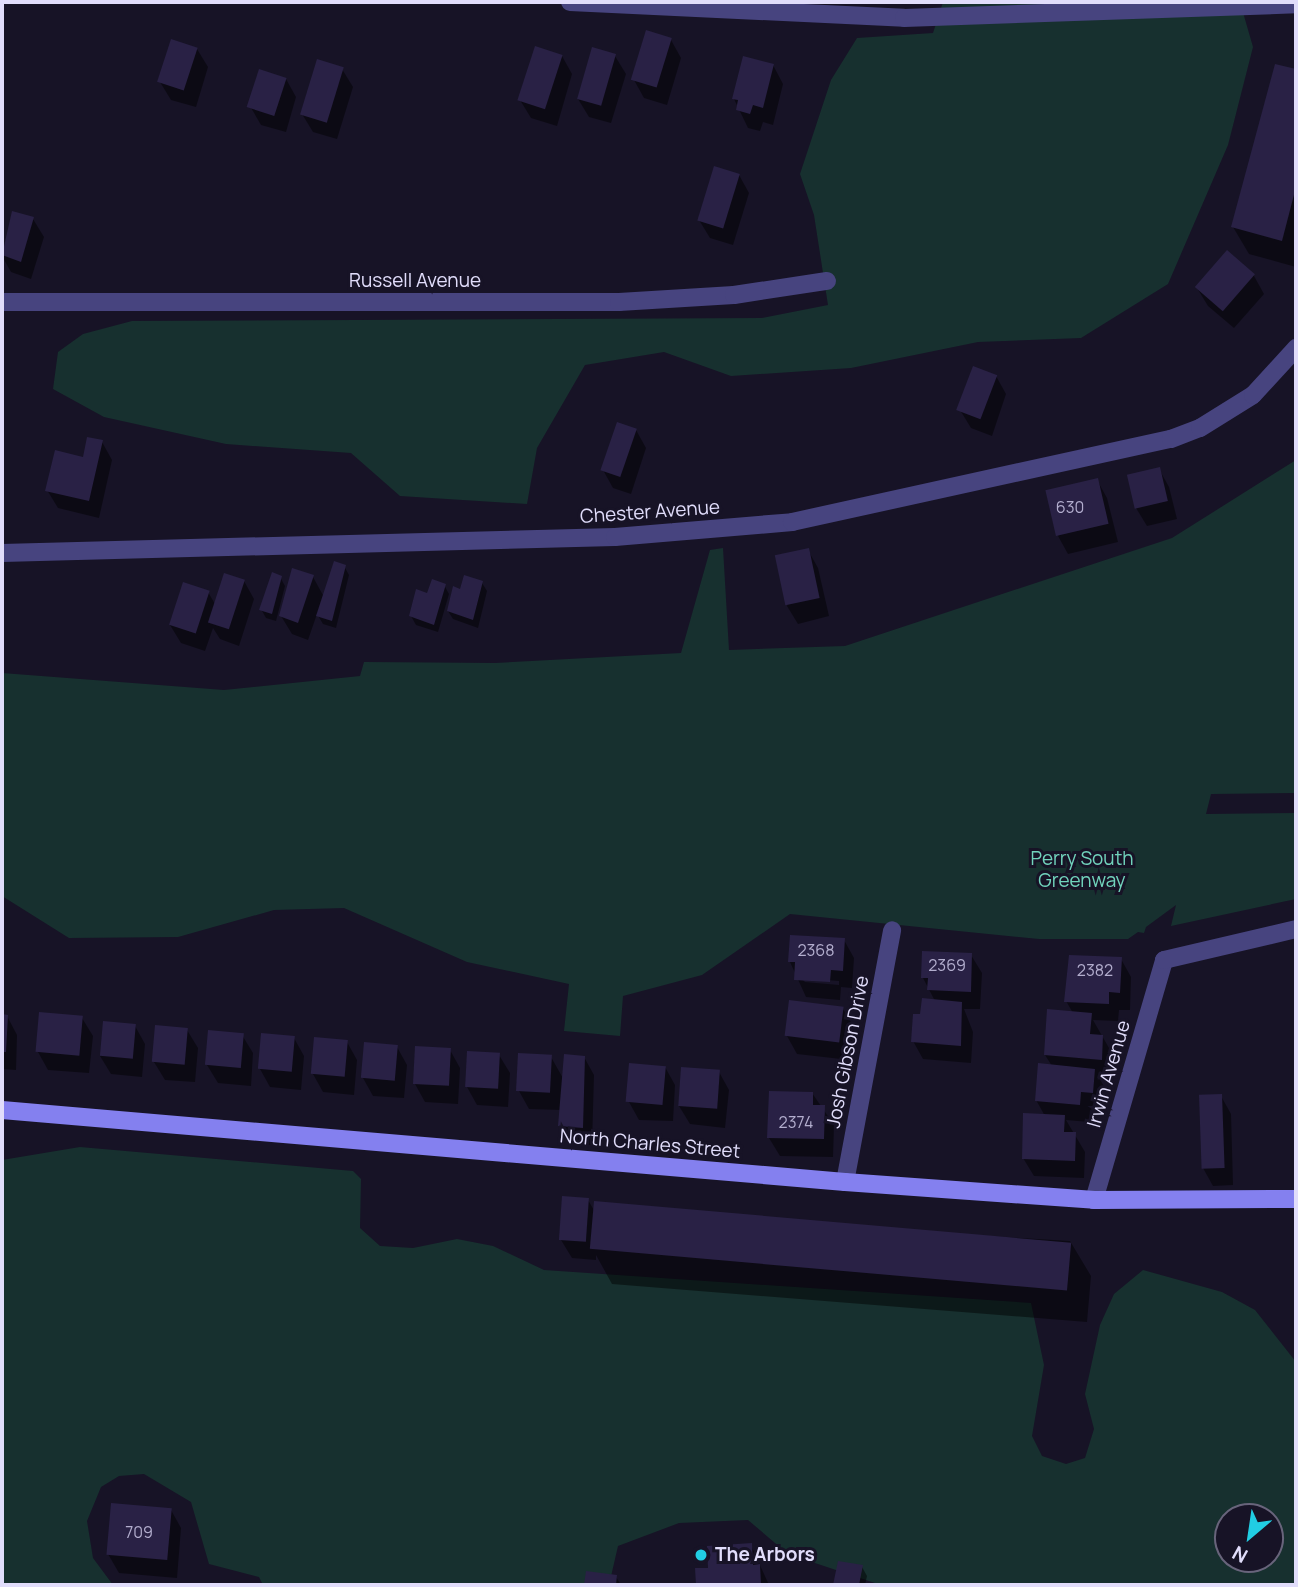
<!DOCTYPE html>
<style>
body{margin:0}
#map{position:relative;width:1298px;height:1587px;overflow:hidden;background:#171326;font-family:Manrope,sans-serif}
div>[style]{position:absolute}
.green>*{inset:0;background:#17302f}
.shadow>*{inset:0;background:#0007}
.building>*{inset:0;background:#292145;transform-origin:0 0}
.street>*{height:18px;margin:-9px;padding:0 9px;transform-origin:9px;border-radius:9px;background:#47447f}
.secondary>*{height:18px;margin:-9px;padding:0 9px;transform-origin:9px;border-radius:9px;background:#8480ef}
.dots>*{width:19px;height:19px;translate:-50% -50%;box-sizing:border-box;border:4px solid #171326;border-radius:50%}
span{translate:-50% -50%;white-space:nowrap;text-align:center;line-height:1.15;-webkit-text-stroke:6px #171326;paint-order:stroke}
.number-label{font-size:16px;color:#b3aece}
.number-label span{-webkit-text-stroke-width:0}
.street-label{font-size:19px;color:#e1ddfb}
.park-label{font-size:19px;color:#71d3bc}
.poi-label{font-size:19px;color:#e1ddfb;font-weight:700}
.left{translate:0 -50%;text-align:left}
.frame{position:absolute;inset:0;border:4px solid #e1ddfb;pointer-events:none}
.north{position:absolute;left:1214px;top:1503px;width:70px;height:70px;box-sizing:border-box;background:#171326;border:2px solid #68647b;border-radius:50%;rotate:209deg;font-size:19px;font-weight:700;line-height:28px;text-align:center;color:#e1ddfb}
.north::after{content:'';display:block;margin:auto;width:24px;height:32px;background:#21cde3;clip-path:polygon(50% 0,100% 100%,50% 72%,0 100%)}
</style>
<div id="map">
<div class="green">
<div style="clip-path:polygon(943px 2px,1240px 2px,1253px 47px,1228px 145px,1168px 284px,1081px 338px,978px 342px,851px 368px,731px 376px,664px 352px,585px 365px,537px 448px,527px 504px,400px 496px,351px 453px,226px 444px,104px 417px,53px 389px,58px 352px,83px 334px,132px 321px,762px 318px,828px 305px,814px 215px,800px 174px,831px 80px,857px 38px,933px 33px)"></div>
<div style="clip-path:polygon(1296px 460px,1296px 793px,1211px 794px,1206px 814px,1296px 813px,1296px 899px,1171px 926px,1176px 905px,1146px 927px,1144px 933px,1138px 932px,1128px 939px,1039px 939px,790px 914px,702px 975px,623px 996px,620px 1036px,564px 1031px,569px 984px,467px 962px,344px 908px,274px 910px,178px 937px,69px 938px,2px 896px,2px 673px,224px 690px,360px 676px,364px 662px,495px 663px,681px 653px,710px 550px,723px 548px,729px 650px,845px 646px,1172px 538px)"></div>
<div style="clip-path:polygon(evenodd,80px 1147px,353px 1171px,361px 1179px,360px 1228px,380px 1246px,413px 1248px,457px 1239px,493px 1246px,544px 1270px,1031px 1303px,1044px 1365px,1032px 1436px,1042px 1456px,1066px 1464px,1085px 1458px,1094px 1429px,1085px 1394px,1100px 1325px,1114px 1294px,1143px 1270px,1222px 1292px,1255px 1310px,1296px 1362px,1296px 1585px,881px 1585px,788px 1554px,748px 1520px,679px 1523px,618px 1546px,609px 1585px,263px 1585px,259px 1577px,209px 1564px,191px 1502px,144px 1474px,119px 1476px,101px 1487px,87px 1521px,93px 1558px,113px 1585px,2px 1585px,2px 1160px,80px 1147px,1228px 1517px,1270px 1517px,1270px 1559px,1228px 1559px,1228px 1517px)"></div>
</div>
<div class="shadow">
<div style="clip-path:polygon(671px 40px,681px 58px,667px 105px,644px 98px,634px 80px)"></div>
<div style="clip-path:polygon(197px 49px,208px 67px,196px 107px,171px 100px,160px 82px)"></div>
<div style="clip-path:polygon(562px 56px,572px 74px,557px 126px,531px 118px,520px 100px)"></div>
<div style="clip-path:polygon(615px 56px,626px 74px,611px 123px,589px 117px,578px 99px)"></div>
<div style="clip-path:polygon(773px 65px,783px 84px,773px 125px,763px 122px,760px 131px,748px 128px,734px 99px)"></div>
<div style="clip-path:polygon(1277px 66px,1296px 71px,1296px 267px,1249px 254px,1233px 227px)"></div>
<div style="clip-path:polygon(342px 69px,353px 87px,337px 139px,313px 132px,302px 114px)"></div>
<div style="clip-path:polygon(286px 79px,296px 97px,286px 132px,261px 125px,250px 106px)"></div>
<div style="clip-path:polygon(739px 175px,749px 193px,733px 245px,710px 238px,699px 220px)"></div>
<div style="clip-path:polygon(13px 213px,33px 219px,44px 237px,31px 279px,11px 272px,2px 256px)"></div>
<div style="clip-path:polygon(1227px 253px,1254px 276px,1264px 294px,1234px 328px,1208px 306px,1197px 288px)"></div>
<div style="clip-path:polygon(996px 376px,1006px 394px,992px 436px,971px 428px,960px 410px)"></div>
<div style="clip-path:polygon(636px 430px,646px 448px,631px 494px,613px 488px,603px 470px)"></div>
<div style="clip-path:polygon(102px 442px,112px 460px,99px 518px,58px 508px,47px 490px)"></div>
<div style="clip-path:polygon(1159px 469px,1169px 487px,1177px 519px,1147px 526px,1136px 508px)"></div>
<div style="clip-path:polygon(1097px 480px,1107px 498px,1118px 542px,1068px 554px,1058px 536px)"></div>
<div style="clip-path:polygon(808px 550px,818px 568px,829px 616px,798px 624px,787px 606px)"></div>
<div style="clip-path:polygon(344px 566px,349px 575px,336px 628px,323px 624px,317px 614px,308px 640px,292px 634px,281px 616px,313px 577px,324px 597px)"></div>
<div style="clip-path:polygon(280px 577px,285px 586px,276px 621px,266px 618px,261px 609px)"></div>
<div style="clip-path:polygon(244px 581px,254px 599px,239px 646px,220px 639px,213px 628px,205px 651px,181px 643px,170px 625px,208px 592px,215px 604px)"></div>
<div style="clip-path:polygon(482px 583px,487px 591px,478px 628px,453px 619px,448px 611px)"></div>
<div style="clip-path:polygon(444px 585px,449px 594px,438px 632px,416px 625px,411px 616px,428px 595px)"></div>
<div style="clip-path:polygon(evenodd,844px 940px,854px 958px,852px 988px,841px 987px,840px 1000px,806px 997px,790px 962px,844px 940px,801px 978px,839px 981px,839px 985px,805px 982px,801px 978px)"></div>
<div style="clip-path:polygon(971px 955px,982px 973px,980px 1009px,964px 1009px,973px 1032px,971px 1063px,923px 1059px,913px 1041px,922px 1016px,935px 1001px,923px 978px)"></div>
<div style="clip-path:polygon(1121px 959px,1131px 977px,1130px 1010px,1119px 1010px,1118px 1021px,1093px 1020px,1113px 1055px,1111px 1077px,1098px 1076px,1105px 1088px,1103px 1111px,1090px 1110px,1089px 1122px,1066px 1120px,1085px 1152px,1084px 1178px,1034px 1176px,1023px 1158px,1045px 1116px,1036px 1100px,1052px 1066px,1045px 1055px,1073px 1013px,1066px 1001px)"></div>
<div style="clip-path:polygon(843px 1009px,854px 1027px,850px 1060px,797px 1054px,787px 1036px)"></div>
<div style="clip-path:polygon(2px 1016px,7px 1016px,17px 1035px,16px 1070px,2px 1069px)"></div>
<div style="clip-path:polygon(82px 1018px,93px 1036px,89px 1073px,48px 1070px,38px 1052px)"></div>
<div style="clip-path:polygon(135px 1026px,145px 1044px,142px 1077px,111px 1074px,100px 1056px)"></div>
<div style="clip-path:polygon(187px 1030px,198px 1048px,195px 1082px,165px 1080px,154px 1062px)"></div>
<div style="clip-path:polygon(242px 1035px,253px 1053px,251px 1086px,218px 1083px,207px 1065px)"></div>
<div style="clip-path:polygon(294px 1038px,304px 1056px,301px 1090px,270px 1087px,260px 1069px)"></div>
<div style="clip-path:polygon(347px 1042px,357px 1060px,354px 1095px,323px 1092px,313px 1074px)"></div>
<div style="clip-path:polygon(397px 1047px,407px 1065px,404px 1098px,373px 1096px,363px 1078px)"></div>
<div style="clip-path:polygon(450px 1050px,460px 1068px,458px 1104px,425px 1102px,415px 1084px)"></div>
<div style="clip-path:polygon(499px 1055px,510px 1073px,508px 1107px,477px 1105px,467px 1087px)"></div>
<div style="clip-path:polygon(551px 1057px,564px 1080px,584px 1057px,594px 1075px,592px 1145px,571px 1144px,560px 1126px,561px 1110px,529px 1109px,519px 1091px)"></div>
<div style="clip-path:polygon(665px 1067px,675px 1085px,673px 1121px,639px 1120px,629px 1102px)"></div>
<div style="clip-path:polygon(719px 1072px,729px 1090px,725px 1128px,690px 1124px,679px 1106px)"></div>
<div style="clip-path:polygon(812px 1093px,834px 1125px,833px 1157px,780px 1156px,769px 1138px)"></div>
<div style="clip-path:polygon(1221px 1096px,1231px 1114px,1233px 1185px,1213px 1186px,1203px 1168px)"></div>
<div style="clip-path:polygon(588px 1200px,595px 1212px,1070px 1241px,1091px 1276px,1087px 1322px,612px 1284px,596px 1255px,596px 1260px,572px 1258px,561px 1240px)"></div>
<div style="clip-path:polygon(171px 1510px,181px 1528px,177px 1578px,119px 1573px,108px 1554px)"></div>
<div style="clip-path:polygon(751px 1545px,769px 1585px,698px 1585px,697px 1570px,710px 1570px)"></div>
<div style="clip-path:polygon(839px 1563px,862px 1567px,867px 1576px,865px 1585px,835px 1585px)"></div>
<div style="clip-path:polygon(587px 1573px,616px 1577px,621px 1585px,586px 1585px)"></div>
</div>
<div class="building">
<div style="left:646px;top:30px;width:27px;height:52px;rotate:17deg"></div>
<div style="left:171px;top:39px;width:28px;height:45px;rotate:18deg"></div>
<div style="left:535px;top:46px;width:29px;height:57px;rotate:18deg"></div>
<div style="left:592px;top:47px;width:25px;height:54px;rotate:16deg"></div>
<div style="clip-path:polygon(743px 56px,774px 64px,763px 108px,753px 105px,750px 114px,736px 110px,738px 100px,732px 99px)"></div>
<div style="left:317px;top:59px;width:28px;height:58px;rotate:17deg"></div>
<div style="clip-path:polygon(1275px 64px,1296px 69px,1296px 187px,1282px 241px,1231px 227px)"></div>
<div style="left:259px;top:69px;width:29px;height:40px;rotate:18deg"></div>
<div style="left:714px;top:166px;width:27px;height:57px;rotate:17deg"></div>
<div style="clip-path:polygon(12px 211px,34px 217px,21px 262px,2px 255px)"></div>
<div style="left:1227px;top:250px;width:37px;height:49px;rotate:41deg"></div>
<div style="left:973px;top:366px;width:26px;height:47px;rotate:21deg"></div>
<div style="left:617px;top:422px;width:21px;height:51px;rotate:19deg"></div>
<div style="clip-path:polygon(87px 437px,103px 440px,89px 501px,45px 491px,55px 450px,83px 457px)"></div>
<div style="left:1160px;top:467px;width:35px;height:34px;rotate:77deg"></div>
<div style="left:1098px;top:478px;width:47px;height:54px;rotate:77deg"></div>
<div style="left:809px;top:548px;width:51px;height:35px;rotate:78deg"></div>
<div style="clip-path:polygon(334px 561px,346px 565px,332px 621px,316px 616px)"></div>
<div style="clip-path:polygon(292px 568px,314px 575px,298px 623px,279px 616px)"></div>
<div style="clip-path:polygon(272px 572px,282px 576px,272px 614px,259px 610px)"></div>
<div style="left:224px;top:573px;width:22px;height:52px;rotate:18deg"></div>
<div style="clip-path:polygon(464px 575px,483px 581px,473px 620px,447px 611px,453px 586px,460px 589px)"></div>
<div style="clip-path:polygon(432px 579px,446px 584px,434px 625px,409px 616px,416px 589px,427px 593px)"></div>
<div style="left:183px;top:582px;width:28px;height:45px;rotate:18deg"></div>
<div style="clip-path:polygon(790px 935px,845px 938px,843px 971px,831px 970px,830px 982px,794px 980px,795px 962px,788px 962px)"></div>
<div style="clip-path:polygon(922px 951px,972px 953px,971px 992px,927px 990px,928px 978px,921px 978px)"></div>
<div style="clip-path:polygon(1069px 955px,1122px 957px,1120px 993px,1109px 992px,1109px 1004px,1064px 1002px)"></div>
<div style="clip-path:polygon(922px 998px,962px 1002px,961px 1046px,911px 1042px,913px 1014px,920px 1014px)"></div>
<div style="left:789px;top:1000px;width:55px;height:36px;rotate:7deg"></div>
<div style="clip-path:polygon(1047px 1009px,1092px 1013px,1090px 1034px,1103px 1035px,1102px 1060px,1044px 1055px)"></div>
<div style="left:39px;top:1012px;width:44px;height:40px;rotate:5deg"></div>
<div style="clip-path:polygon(2px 1014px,8px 1015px,6px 1052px,2px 1052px)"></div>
<div style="left:103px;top:1021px;width:33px;height:35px;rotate:5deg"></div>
<div style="left:155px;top:1025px;width:33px;height:37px;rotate:5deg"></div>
<div style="left:208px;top:1030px;width:36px;height:35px;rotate:5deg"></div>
<div style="left:261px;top:1033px;width:34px;height:36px;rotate:5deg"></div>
<div style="left:314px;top:1037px;width:34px;height:37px;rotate:5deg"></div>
<div style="left:364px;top:1042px;width:34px;height:36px;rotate:5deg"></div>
<div style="left:415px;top:1046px;width:36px;height:38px;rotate:3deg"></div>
<div style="left:467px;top:1051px;width:33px;height:36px;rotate:3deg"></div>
<div style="left:518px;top:1053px;width:34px;height:38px;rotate:3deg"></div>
<div style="clip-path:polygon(564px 1054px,585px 1056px,583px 1128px,558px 1126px)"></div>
<div style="left:629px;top:1063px;width:37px;height:39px;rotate:5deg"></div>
<div style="clip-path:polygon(1038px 1063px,1095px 1069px,1093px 1093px,1081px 1092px,1080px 1105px,1035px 1101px)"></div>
<div style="left:681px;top:1067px;width:39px;height:39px;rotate:4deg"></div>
<div style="clip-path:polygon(769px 1091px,813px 1092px,813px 1105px,825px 1105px,824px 1139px,767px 1138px)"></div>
<div style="left:1222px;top:1094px;width:74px;height:23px;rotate:88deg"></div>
<div style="clip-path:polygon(1023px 1113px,1065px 1115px,1064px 1132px,1076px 1132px,1075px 1161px,1022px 1159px)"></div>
<div style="left:562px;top:1196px;width:27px;height:44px;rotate:4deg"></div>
<div style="left:594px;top:1201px;width:479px;height:48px;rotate:5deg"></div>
<div style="left:111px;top:1503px;width:61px;height:52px;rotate:5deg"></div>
<div style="clip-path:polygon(752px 1543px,753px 1565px,760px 1564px,761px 1585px,696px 1585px,695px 1568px,708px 1568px,707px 1546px)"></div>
<div style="clip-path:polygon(838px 1561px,863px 1565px,859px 1585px,833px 1585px)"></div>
<div style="clip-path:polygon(586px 1571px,617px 1575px,616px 1585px,584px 1585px)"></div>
</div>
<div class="street">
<div style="left:570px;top:2px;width:334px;rotate:2.7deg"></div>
<div style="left:904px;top:18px;width:392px;rotate:-2deg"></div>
<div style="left:2px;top:302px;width:617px"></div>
<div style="left:619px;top:302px;width:115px;rotate:-3.5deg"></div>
<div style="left:734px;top:295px;width:94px;rotate:-8.6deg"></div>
<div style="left:2px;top:553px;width:613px;rotate:-1.5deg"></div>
<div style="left:615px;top:537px;width:178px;rotate:-4.8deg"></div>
<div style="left:792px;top:522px;width:388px;rotate:-12.4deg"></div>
<div style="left:1171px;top:439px;width:31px;rotate:-21deg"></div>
<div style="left:1200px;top:428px;width:62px;rotate:-31.9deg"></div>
<div style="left:1253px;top:395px;width:64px;rotate:-47.5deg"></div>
<div style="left:845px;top:1182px;width:256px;rotate:-79.4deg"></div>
<div style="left:1094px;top:1200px;width:250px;rotate:-73.7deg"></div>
<div style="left:1164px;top:960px;width:136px;rotate:-13.2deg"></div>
</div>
<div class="secondary">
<div style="left:2px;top:1110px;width:846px;rotate:4.88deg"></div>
<div style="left:845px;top:1182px;width:250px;rotate:4.1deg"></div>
<div style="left:1094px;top:1200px;width:202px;rotate:-0.3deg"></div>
</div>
<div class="dots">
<div style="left:701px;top:1555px;background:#21cde3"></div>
</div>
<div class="number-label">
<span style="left:1070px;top:507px">630</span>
<span style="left:816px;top:950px">2368</span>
<span style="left:947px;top:965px">2369</span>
<span style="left:1095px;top:970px">2382</span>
<span style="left:796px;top:1122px">2374</span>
<span style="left:139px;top:1532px">709</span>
</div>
<div class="street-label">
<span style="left:415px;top:281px">Russell Avenue</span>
<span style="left:650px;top:512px;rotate:-4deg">Chester Avenue</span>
<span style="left:848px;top:1052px;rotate:-79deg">Josh Gibson Drive</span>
<span style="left:1109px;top:1074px;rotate:-74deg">Irwin Avenue</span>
<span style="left:650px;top:1144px;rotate:5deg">North Charles Street</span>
</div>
<div class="park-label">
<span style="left:1082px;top:870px">Perry South<br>Greenway</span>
</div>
<div class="poi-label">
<span class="left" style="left:715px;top:1555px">The Arbors</span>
</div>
<div class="frame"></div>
<div class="north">N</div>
</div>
